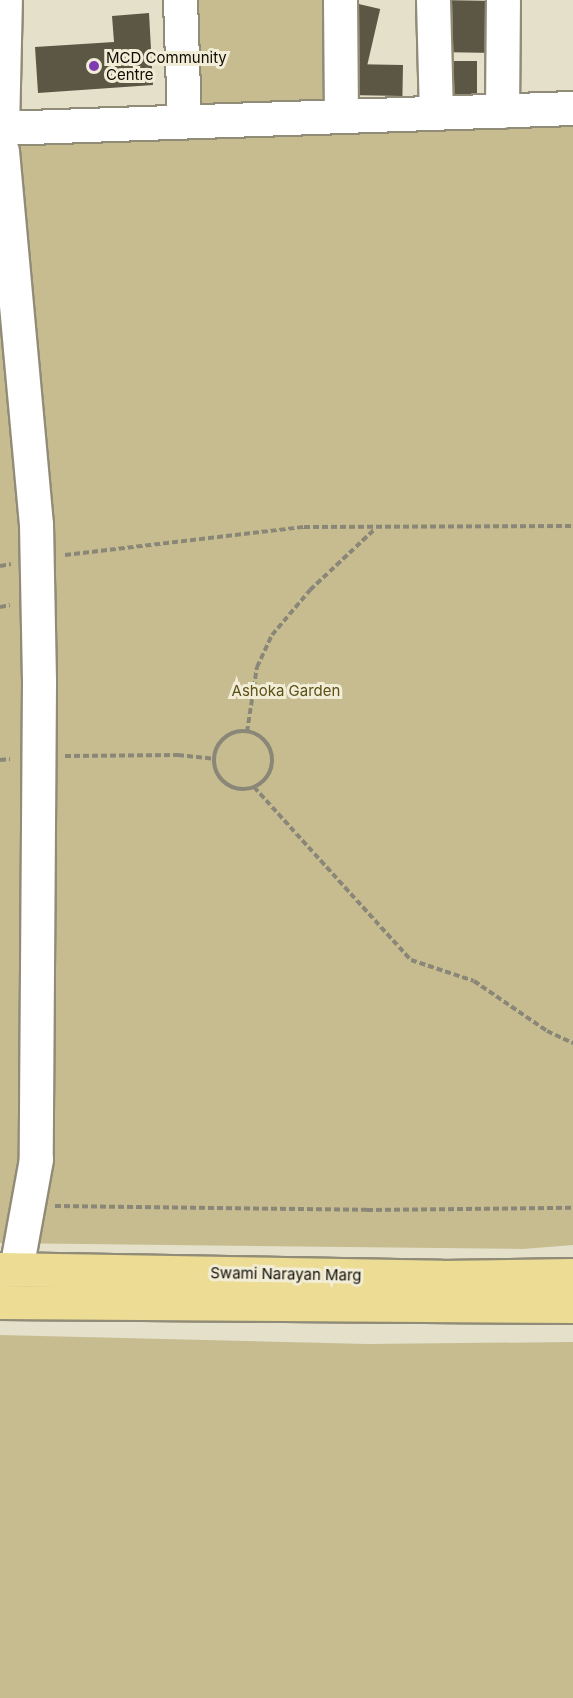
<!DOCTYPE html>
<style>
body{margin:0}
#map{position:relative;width:573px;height:1698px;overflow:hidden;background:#e4e0ca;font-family:Inter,sans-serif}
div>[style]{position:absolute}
.green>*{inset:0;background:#c6bc8f;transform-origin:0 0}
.building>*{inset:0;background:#5c5744;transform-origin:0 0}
.path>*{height:4px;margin-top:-2px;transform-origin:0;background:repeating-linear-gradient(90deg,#8b8778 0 6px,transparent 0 9px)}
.path>.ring{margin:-2px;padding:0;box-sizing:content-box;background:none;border:4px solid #8b8778;border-radius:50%}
.roads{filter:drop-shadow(2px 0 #918c78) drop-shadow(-2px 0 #918c78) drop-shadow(0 2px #918c78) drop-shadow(0 -2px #918c78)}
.minor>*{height:33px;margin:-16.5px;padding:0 16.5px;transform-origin:16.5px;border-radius:16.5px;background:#fff}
.major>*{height:33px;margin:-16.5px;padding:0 16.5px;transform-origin:16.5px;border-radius:16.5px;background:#ecdc94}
.dots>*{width:16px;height:16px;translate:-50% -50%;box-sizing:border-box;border:3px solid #f2edd7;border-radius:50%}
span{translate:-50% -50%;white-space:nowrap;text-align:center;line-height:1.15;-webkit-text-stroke:6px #f2edd7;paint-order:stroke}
.poi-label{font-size:15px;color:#0f0d06}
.left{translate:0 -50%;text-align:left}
.park-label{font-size:15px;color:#5c5017}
.street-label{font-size:15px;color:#0f0d06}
</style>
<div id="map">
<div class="green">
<div style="left:192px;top:0;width:132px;height:110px"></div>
<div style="clip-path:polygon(573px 112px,573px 1245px,523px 1249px,0 1243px,0 139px)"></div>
<div style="clip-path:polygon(0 1335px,368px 1344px,573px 1342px,573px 1698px,0 1698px)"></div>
</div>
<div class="building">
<div style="left:437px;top:0;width:59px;height:52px;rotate:1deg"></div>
<div style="left:350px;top:2px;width:31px;height:59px;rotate:13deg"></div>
<div style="clip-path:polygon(149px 13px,153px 85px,38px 93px,35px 47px,114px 42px,112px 16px)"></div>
<div style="left:477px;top:61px;width:33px;height:39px;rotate:90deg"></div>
<div style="left:348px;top:64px;width:55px;height:31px;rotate:1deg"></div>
</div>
<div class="path">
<div style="left:65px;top:555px;width:241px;rotate:-6.7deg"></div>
<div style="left:304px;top:527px;width:269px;rotate:-0.2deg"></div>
<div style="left:0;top:566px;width:11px;rotate:-10deg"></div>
<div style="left:0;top:607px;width:10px;rotate:-11deg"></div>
<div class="ring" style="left:214px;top:731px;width:54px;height:54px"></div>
<div style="left:247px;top:732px;width:66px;rotate:-81.3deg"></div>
<div style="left:257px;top:667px;width:35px;rotate:-65deg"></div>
<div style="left:272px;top:635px;width:59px;rotate:-49.8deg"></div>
<div style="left:310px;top:590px;width:89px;rotate:-43.2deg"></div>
<div style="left:65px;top:756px;width:113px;rotate:-0.5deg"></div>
<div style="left:178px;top:755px;width:36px;rotate:6deg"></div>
<div style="left:0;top:760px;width:10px;rotate:-6deg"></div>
<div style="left:254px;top:787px;width:234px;rotate:47.8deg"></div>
<div style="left:411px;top:960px;width:66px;rotate:18.4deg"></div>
<div style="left:474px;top:981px;width:88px;rotate:34.4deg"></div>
<div style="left:547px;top:1031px;width:29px;rotate:25deg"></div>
<div style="left:55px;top:1206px;width:312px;rotate:0.7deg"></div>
<div style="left:367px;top:1210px;width:206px;rotate:-0.6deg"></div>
</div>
<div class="roads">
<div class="minor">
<div style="left:180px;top:0;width:121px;rotate:88.1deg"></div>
<div style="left:340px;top:0;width:116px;rotate:89.5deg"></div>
<div style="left:433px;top:0;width:111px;rotate:88.5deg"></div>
<div style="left:502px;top:111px;width:111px;rotate:-89.5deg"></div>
<div style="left:0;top:128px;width:573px;rotate:-2deg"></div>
<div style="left:2px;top:128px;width:128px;rotate:-88.7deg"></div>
<div style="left:2px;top:151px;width:375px;rotate:84.8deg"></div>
<div style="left:36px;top:524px;width:159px;rotate:88.9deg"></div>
<div style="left:39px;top:683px;width:476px;rotate:90.4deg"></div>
<div style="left:36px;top:1159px;width:112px;rotate:100.3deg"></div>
</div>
<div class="major">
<div style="left:0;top:1269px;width:441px;rotate:1deg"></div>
<div style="left:441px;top:1277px;width:132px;rotate:-0.9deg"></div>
<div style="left:0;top:1302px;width:573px;rotate:0.4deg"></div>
</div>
</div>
<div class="dots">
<div style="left:94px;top:66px;background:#7d3cb0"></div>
</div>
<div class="poi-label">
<span class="left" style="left:106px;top:66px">MCD Community<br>Centre</span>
</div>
<div class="park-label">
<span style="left:286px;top:691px">Ashoka Garden</span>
</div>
<div class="street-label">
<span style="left:286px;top:1274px;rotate:1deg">Swami Narayan Marg</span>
</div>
</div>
